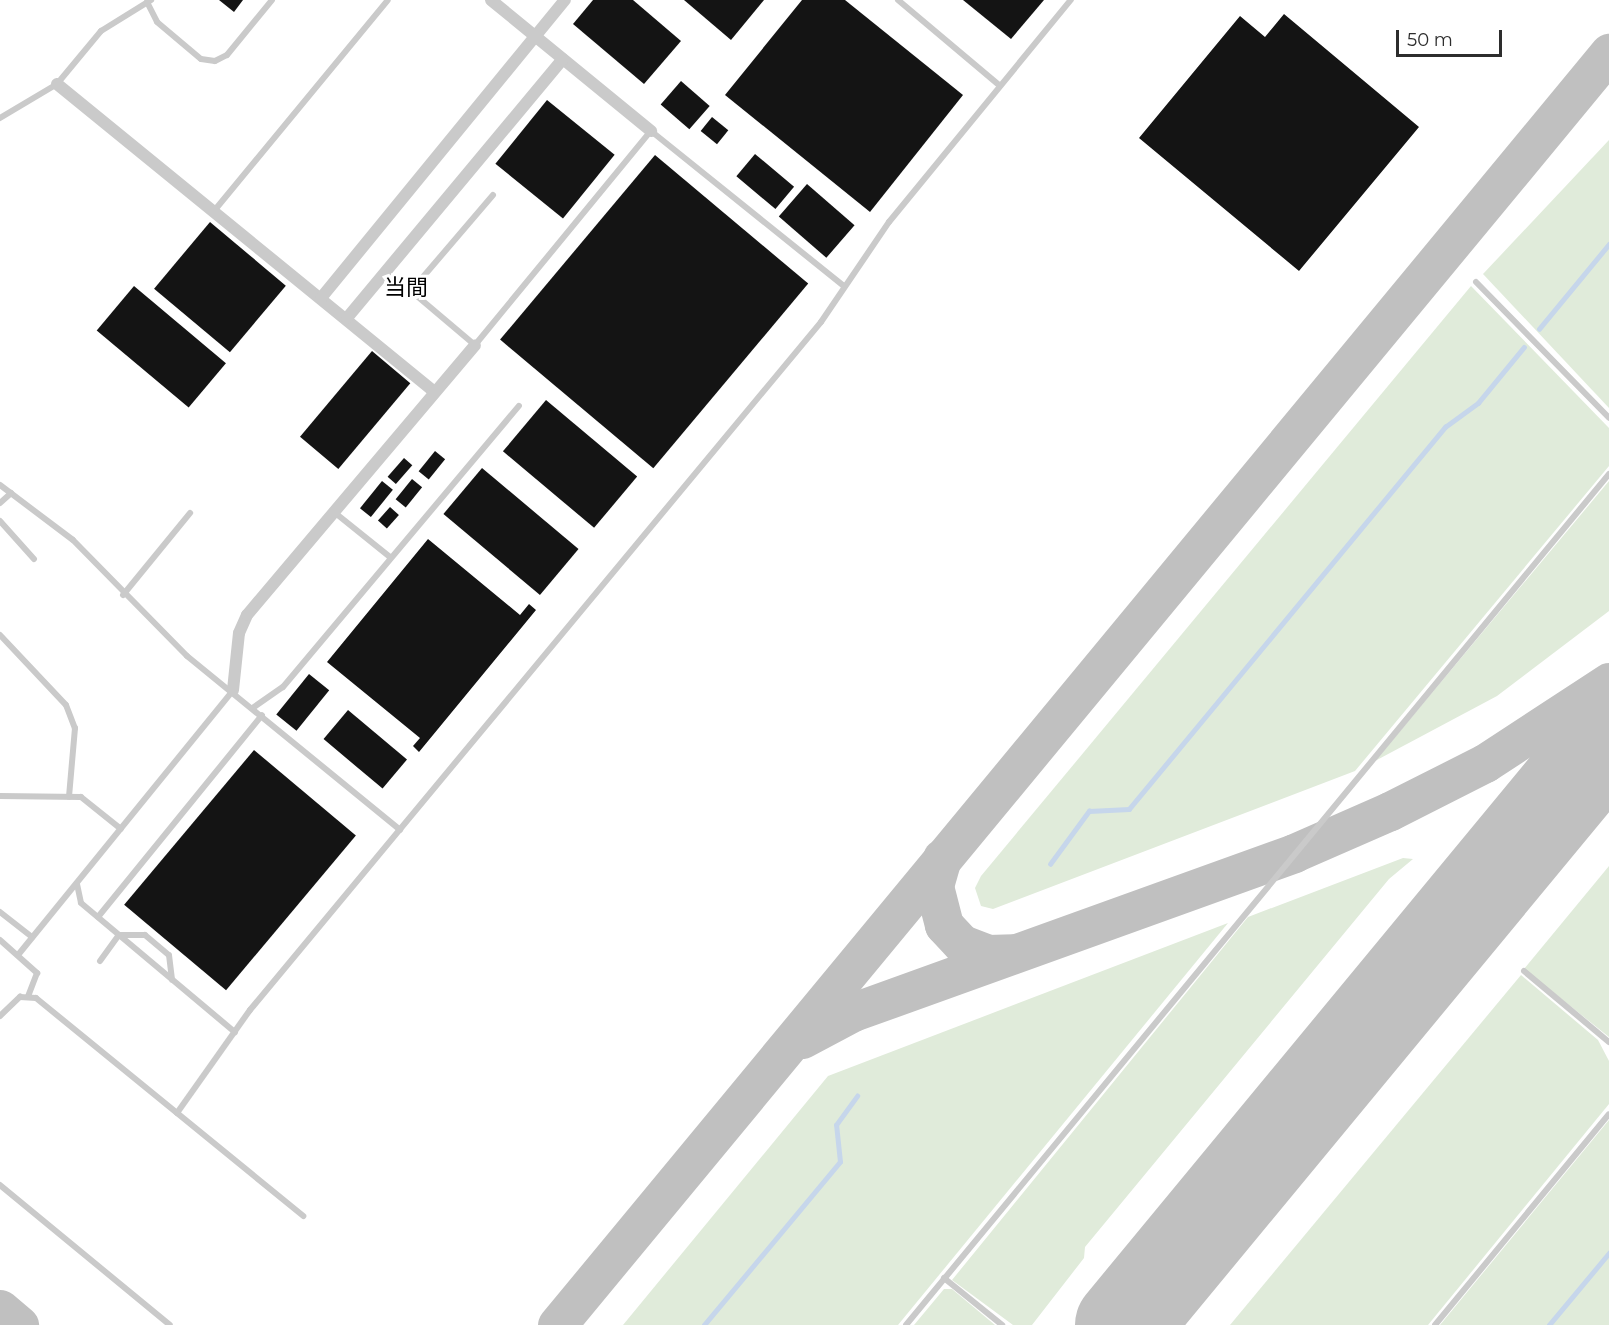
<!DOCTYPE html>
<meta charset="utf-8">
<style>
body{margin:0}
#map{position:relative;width:1609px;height:1325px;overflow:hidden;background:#fff;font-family:Montserrat,"Noto Sans JP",sans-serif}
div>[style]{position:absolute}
.green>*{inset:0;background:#e0ebda}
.stream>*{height:4.5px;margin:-2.25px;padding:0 2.25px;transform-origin:2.25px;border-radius:2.25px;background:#c6d6eb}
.taxiway>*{height:39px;margin:-19.5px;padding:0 19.5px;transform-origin:19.5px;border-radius:19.5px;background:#c0c0c0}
.runway>*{height:96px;margin:-48px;padding:0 48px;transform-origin:48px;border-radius:48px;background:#c0c0c0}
.building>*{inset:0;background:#141414;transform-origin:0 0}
.service>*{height:6px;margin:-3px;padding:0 3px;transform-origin:3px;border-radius:3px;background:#cacaca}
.minor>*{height:12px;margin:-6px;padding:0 6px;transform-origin:6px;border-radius:6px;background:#cacaca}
span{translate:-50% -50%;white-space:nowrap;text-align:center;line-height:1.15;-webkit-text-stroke:6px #fff;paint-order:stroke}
.quarter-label{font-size:22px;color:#000}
.scale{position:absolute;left:1396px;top:30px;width:106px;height:27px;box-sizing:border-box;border:3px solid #2d2d2d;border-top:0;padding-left:8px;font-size:18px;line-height:21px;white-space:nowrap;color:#2d2d2d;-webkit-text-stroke:4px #fff;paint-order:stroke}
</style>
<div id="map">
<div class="green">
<div style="clip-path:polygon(1609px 140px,1609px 408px,1483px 274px)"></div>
<div style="clip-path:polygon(1471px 286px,1609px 428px,1609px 466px,1355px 771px,993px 909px,981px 906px,975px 888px,981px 876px)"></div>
<div style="clip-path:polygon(1609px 481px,1609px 611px,1497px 696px,1375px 761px)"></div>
<div style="clip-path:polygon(1403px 858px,1413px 859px,1389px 879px,1085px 1247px,1084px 1258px,1032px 1325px,1013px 1325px,952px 1280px,1248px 917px)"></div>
<div style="clip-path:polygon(1609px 866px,1609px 1037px,1524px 969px)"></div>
<div style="clip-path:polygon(1228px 923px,898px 1325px,623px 1325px,828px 1076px)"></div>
<div style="clip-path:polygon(1521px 975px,1598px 1040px,1609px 1061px,1609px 1104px,1428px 1325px,1230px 1325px)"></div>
<div style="clip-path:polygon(1609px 1120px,1609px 1325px,1440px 1325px)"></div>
<div style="clip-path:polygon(944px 1289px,952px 1289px,995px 1325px,914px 1325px)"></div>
</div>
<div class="stream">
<div style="left:1539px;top:329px;width:110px;rotate:-50.5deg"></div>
<div style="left:1050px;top:864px;width:66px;rotate:-53.7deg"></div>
<div style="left:1089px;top:811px;width:40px;rotate:-2.9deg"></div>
<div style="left:1129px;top:809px;width:496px;rotate:-50.4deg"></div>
<div style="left:1445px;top:427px;width:41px;rotate:-36deg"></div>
<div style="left:1478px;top:403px;width:72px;rotate:-50.6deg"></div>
<div style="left:704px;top:1325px;width:212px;rotate:-50.2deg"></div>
<div style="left:840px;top:1162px;width:37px;rotate:-96deg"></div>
<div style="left:836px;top:1125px;width:36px;rotate:-54deg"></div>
<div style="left:1549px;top:1325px;width:94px;rotate:-50.2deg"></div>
</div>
<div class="taxiway">
<div style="left:942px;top:858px;width:29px;rotate:106deg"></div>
<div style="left:934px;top:886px;width:40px;rotate:75.6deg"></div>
<div style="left:944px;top:925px;width:26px;rotate:47deg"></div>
<div style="left:962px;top:944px;width:28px;rotate:21deg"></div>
<div style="left:988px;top:954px;width:25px;rotate:-2deg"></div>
<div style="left:802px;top:1039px;width:58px;rotate:-27.9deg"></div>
<div style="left:853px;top:1012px;width:469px;rotate:-19.8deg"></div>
<div style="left:1294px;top:853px;width:105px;rotate:-23.6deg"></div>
<div style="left:1390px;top:811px;width:106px;rotate:-26.8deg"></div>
<div style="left:1485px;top:763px;width:148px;rotate:-33.2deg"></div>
<div style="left:0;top:1309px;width:25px;rotate:40deg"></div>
<div style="left:557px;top:1325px;width:1651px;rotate:-50.41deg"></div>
</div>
<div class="runway">
<div style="left:1123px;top:1325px;width:763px;rotate:-50.43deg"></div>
</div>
<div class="building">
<div style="clip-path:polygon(219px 0,243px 0,234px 12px)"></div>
<div style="clip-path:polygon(593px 0,633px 0,681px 41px,644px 84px,573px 24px)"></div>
<div style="clip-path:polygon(684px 0,764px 0,731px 40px)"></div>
<div style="clip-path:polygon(802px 0,845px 0,963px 95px,870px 212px,725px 95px)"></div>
<div style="clip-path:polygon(963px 0,1044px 0,1011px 39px)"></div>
<div style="clip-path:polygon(1284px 14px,1419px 127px,1299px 271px,1139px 138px,1240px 16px,1265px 37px)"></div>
<div style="left:681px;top:81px;width:38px;height:31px;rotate:41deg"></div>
<div style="left:547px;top:100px;width:87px;height:82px;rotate:39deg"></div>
<div style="left:712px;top:117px;width:21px;height:18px;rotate:39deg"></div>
<div style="left:755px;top:154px;width:51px;height:29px;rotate:40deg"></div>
<div style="left:655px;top:155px;width:200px;height:241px;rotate:40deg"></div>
<div style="left:807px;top:184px;width:63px;height:43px;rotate:41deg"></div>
<div style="left:210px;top:222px;width:99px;height:87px;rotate:40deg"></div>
<div style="left:134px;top:286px;width:120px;height:58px;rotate:40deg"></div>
<div style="left:372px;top:351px;width:50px;height:112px;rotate:40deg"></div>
<div style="left:546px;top:400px;width:119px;height:67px;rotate:40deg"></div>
<div style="left:435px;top:451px;width:13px;height:26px;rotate:39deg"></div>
<div style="left:404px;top:458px;width:11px;height:25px;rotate:41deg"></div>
<div style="left:482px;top:468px;width:126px;height:60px;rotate:40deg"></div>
<div style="left:412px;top:479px;width:13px;height:26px;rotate:39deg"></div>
<div style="left:382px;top:481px;width:14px;height:35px;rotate:39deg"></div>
<div style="left:390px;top:507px;width:12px;height:18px;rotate:42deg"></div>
<div style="clip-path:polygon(428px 539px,520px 615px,529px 604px,536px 610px,419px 752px,413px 746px,420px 738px,327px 662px)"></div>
<div style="left:309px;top:674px;width:26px;height:52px;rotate:39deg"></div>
<div style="left:348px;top:710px;width:77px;height:38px;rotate:40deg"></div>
<div style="left:254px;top:750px;width:133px;height:202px;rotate:40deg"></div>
</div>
<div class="service">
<div style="left:898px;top:0;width:133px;rotate:40.1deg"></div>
<div style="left:147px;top:2px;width:22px;rotate:63deg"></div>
<div style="left:157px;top:22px;width:57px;rotate:40.1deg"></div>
<div style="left:201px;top:59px;width:14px;rotate:8deg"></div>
<div style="left:215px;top:61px;width:13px;rotate:-27deg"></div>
<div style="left:227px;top:55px;width:71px;rotate:-50.7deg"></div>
<div style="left:0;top:118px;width:66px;rotate:-30.8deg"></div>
<div style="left:57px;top:84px;width:69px;rotate:-50.3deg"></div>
<div style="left:101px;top:31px;width:59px;rotate:-31.8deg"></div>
<div style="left:493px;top:195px;width:126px;rotate:130.5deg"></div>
<div style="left:411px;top:291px;width:84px;rotate:40.2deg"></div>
<div style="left:475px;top:345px;width:277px;rotate:-50.6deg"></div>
<div style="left:651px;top:131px;width:248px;rotate:38.8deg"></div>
<div style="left:214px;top:211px;width:273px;rotate:-50.5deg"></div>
<div style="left:1476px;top:282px;width:190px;rotate:45.6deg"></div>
<div style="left:0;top:485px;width:91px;rotate:37deg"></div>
<div style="left:73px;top:540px;width:163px;rotate:45.5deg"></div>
<div style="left:187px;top:656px;width:275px;rotate:39.2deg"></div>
<div style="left:0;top:503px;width:15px;rotate:-42deg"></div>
<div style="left:334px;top:512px;width:72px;rotate:38.8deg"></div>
<div style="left:0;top:521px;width:51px;rotate:48.2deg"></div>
<div style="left:123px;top:595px;width:106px;rotate:-50.7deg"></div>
<div style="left:0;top:635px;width:96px;rotate:46.7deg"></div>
<div style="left:66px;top:705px;width:25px;rotate:69deg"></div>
<div style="left:75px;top:728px;width:69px;rotate:95deg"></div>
<div style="left:254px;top:707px;width:35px;rotate:-35deg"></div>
<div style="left:283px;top:687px;width:367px;rotate:-50deg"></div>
<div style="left:0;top:796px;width:81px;rotate:0.7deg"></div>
<div style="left:81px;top:797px;width:51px;rotate:38.7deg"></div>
<div style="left:77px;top:884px;width:19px;rotate:78deg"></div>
<div style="left:81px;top:903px;width:201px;rotate:40deg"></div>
<div style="left:0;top:912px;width:41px;rotate:38deg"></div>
<div style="left:98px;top:917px;width:260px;rotate:-50.9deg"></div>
<div style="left:0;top:940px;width:50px;rotate:41.7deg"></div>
<div style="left:37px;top:973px;width:25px;rotate:111deg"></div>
<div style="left:18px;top:955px;width:341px;rotate:-50.9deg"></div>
<div style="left:100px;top:961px;width:32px;rotate:-54deg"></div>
<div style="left:119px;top:935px;width:26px"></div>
<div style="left:145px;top:935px;width:31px;rotate:40deg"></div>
<div style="left:169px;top:955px;width:25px;rotate:83deg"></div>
<div style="left:1524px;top:971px;width:111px;rotate:39.9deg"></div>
<div style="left:0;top:1016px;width:28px;rotate:-44deg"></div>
<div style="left:20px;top:997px;width:16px;rotate:4deg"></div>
<div style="left:36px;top:998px;width:345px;rotate:39.2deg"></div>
<div style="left:177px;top:1113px;width:126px;rotate:-54.7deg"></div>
<div style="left:250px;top:1010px;width:894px;rotate:-50.31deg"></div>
<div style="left:821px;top:322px;width:121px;rotate:-55.8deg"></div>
<div style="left:889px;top:222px;width:287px;rotate:-50.7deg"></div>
<div style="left:0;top:1185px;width:220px;rotate:39.5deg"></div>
<div style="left:944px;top:1278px;width:75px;rotate:39deg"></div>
<div style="left:906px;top:1325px;width:1104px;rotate:-50.44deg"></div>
<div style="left:1435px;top:1325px;width:273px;rotate:-50.5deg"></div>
</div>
<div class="minor">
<div style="left:491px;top:0;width:207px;rotate:39.3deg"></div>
<div style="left:57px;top:84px;width:487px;rotate:39.2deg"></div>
<div style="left:321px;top:298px;width:385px;rotate:-50.7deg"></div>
<div style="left:347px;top:318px;width:337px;rotate:-50.2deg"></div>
<div style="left:233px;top:690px;width:57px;rotate:-84deg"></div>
<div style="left:239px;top:633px;width:20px;rotate:-66deg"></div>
<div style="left:247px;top:615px;width:353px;rotate:-49.8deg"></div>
</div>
<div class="quarter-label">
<span style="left:406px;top:288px">当間</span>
</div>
<div class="scale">50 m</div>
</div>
